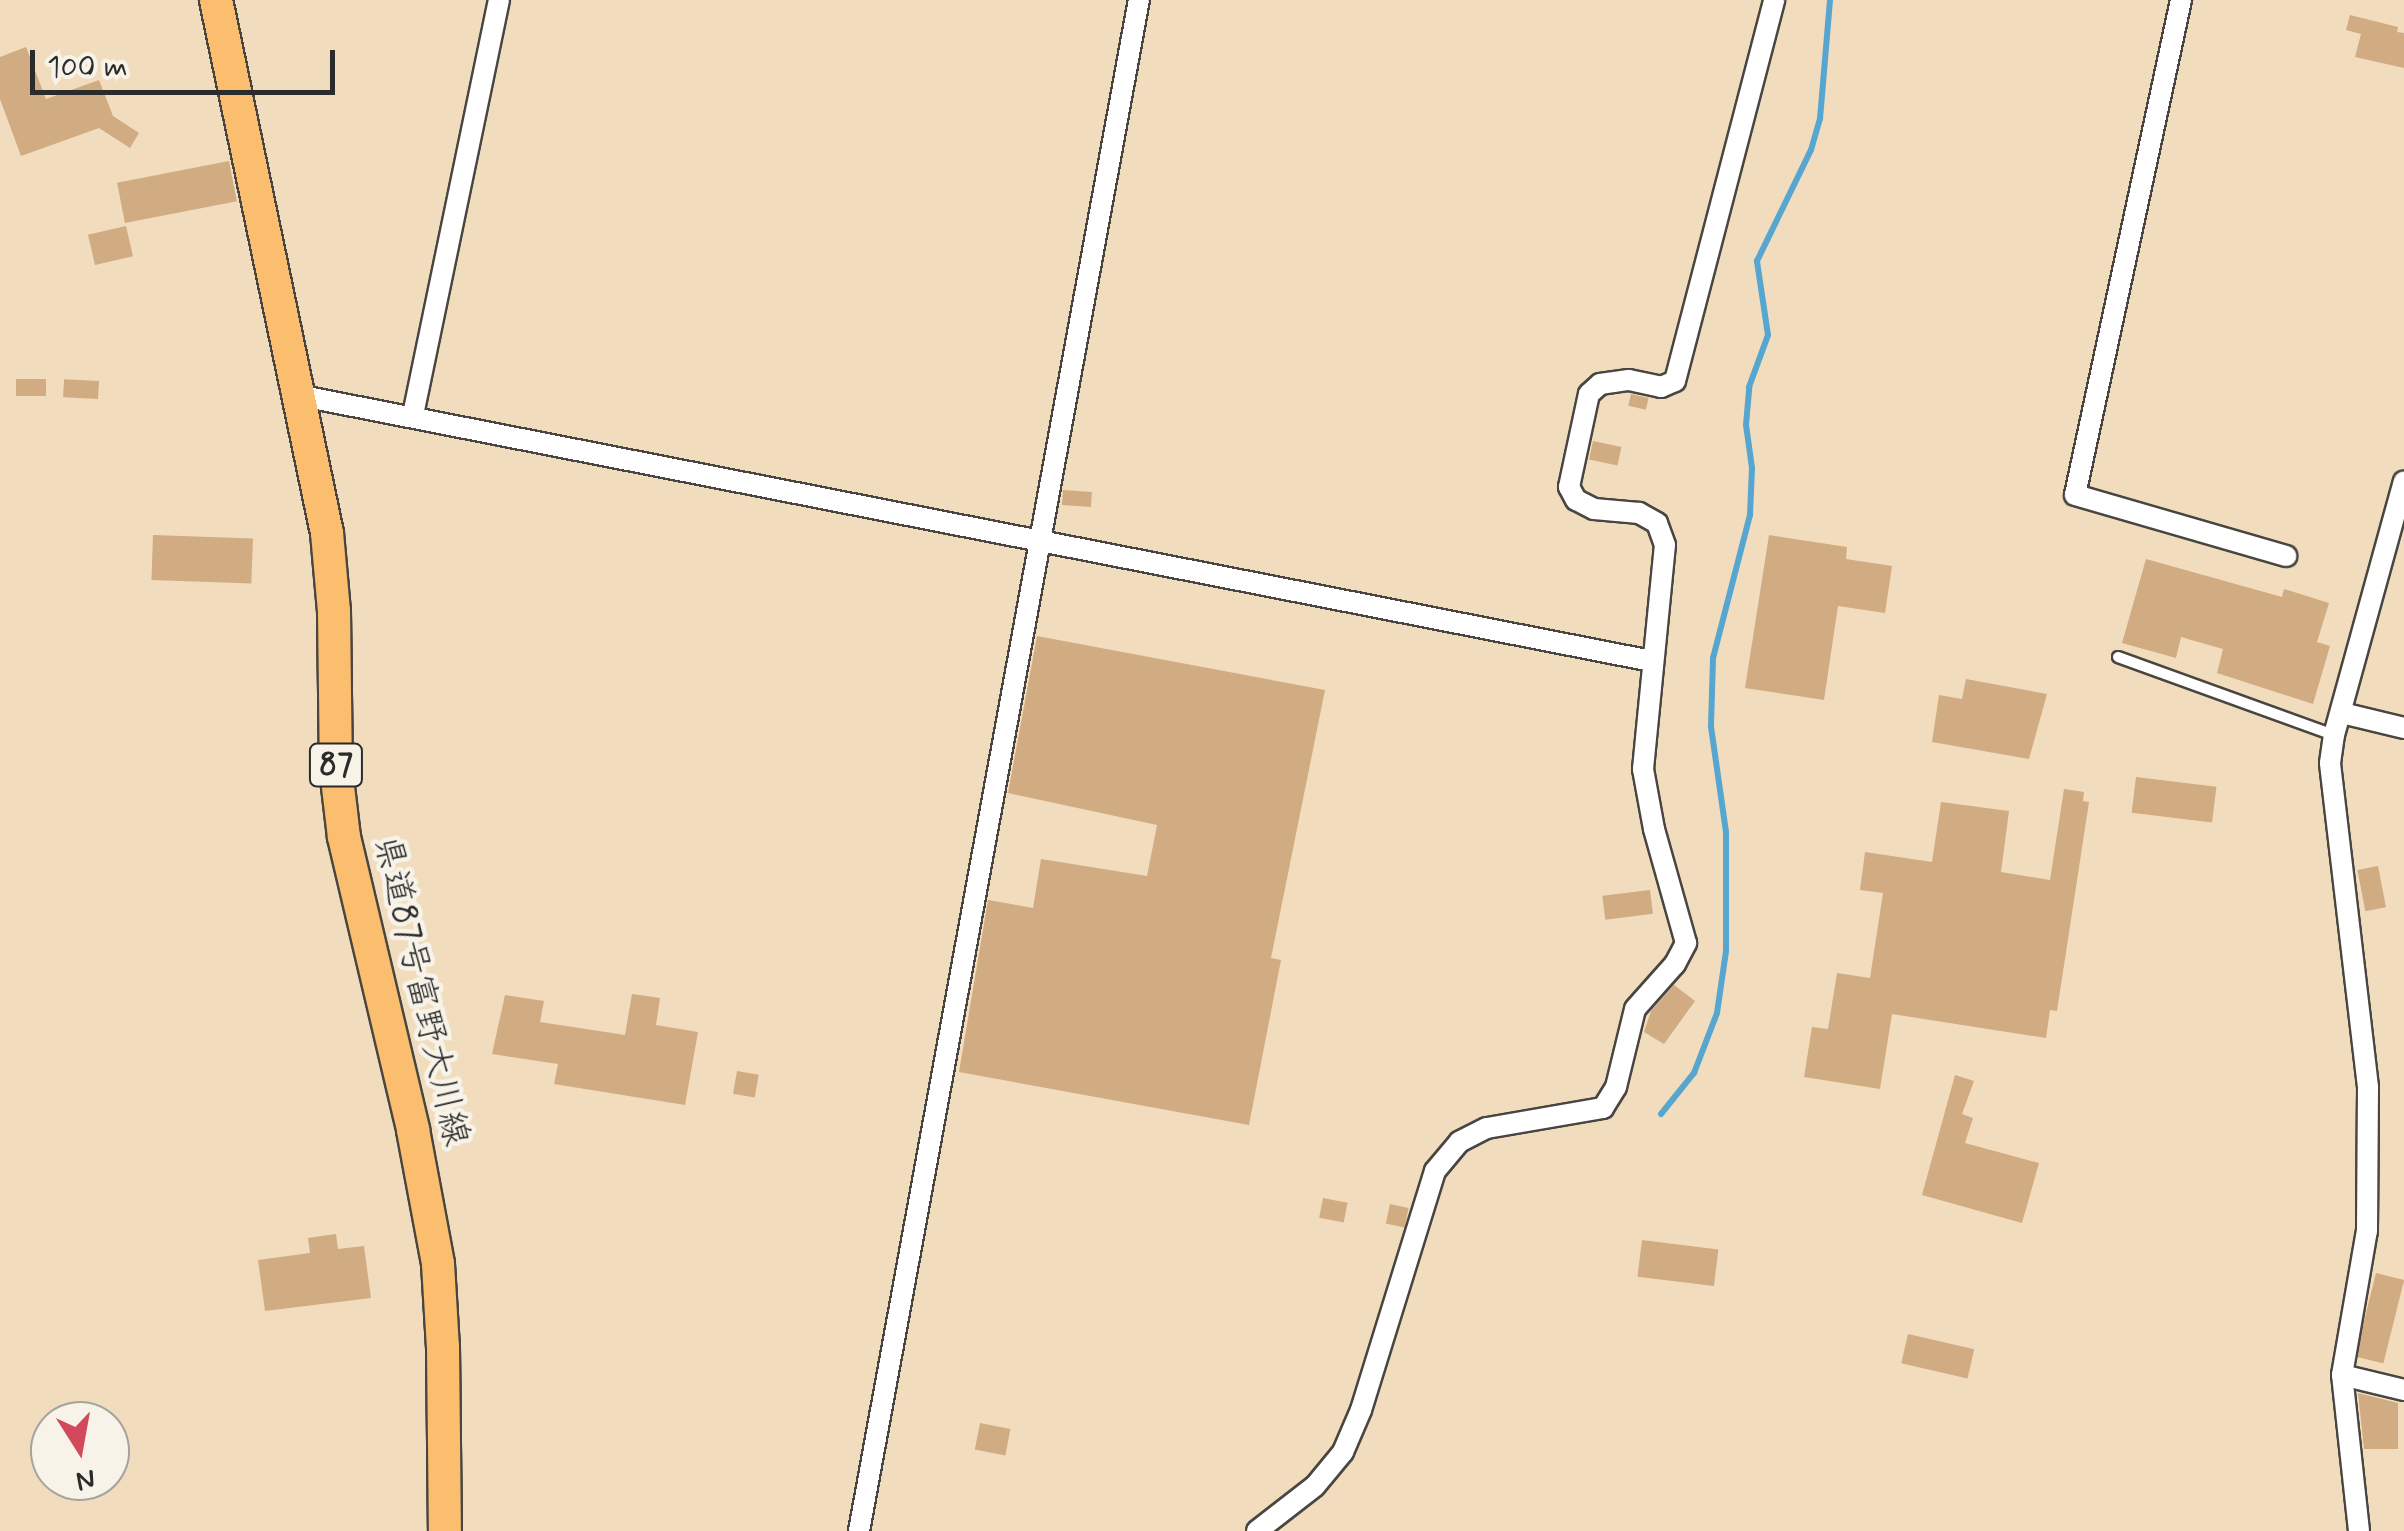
<!DOCTYPE html>
<meta charset="utf-8">
<style>
body{margin:0}
#map{position:relative;width:2404px;height:1531px;overflow:hidden;background:#f1ddbd;font-family:Mynerve,"Klee One",sans-serif}
div>[style]{position:absolute}
.stream>*{height:6px;margin:-3px;padding:0 3px;transform-origin:3px;border-radius:3px;background:#56a6d0}
.building>*{inset:0;background:#d1ab82;transform-origin:0 0}
.roads{filter:drop-shadow(2px 0 #494641) drop-shadow(-2px 0 #494641) drop-shadow(0 2px #494641) drop-shadow(0 -2px #494641)}
.lane>*{height:10px;margin:-5px;padding:0 5px;transform-origin:5px;border-radius:5px;background:#fff}
.street>*{height:20px;margin:-10px;padding:0 10px;transform-origin:10px;border-radius:10px;background:#fff}
.primary>*{height:32px;margin:-16px;padding:0 16px;transform-origin:16px;border-radius:16px;background:#fbbe6e}
span{translate:-50% -50%;white-space:nowrap;text-align:center;line-height:1.15;-webkit-text-stroke:9px #f7f3e8;paint-order:stroke}
.shield-label span{padding:2px 8px;background:#f7f3e8;border:2px solid;border-radius:8px;-webkit-text-stroke-width:0}
.shield-label{font-size:32px;color:#2b2b2b;font-weight:700}
.street-label{font-size:35px;color:#2b2b2b}
.north{position:absolute;left:30px;top:1401px;width:100px;height:100px;box-sizing:border-box;background:#f7f3e8;border:2px solid #a5a39c;border-radius:50%;rotate:169deg;font-size:28px;font-weight:700;line-height:40px;text-align:center;color:#2b2b2b}
.north::after{content:'';display:block;margin:auto;width:35px;height:45px;background:#d1495b;clip-path:polygon(50% 0,100% 100%,50% 72%,0 100%)}
.scale{position:absolute;left:30px;top:50px;width:305px;height:45px;box-sizing:border-box;border:5px solid #2b2b2b;border-top:0;padding-left:12px;font-size:30px;line-height:35px;white-space:nowrap;color:#2b2b2b;-webkit-text-stroke:8px #f7f3e8;paint-order:stroke}
</style>
<div id="map">
<div class="stream">
<div style="left:1661px;top:1114px;width:53px;rotate:-51.2deg"></div>
<div style="left:1694px;top:1073px;width:64px;rotate:-69deg"></div>
<div style="left:1717px;top:1013px;width:63px;rotate:-81.7deg"></div>
<div style="left:1726px;top:951px;width:119px;rotate:-90deg"></div>
<div style="left:1726px;top:832px;width:107px;rotate:-98.1deg"></div>
<div style="left:1711px;top:726px;width:68px;rotate:-88.3deg"></div>
<div style="left:1713px;top:658px;width:148px;rotate:-75.5deg"></div>
<div style="left:1750px;top:515px;width:47px;rotate:-87.6deg"></div>
<div style="left:1752px;top:468px;width:43px;rotate:-97.9deg"></div>
<div style="left:1746px;top:425px;width:38px;rotate:-85deg"></div>
<div style="left:1749px;top:387px;width:55px;rotate:-69.9deg"></div>
<div style="left:1768px;top:335px;width:75px;rotate:-98.5deg"></div>
<div style="left:1757px;top:261px;width:123px;rotate:-64.1deg"></div>
<div style="left:1811px;top:150px;width:32px;rotate:-74deg"></div>
<div style="left:1820px;top:119px;width:119px;rotate:-85.2deg"></div>
</div>
<div class="building">
<div style="clip-path:polygon(2350px 15px,2398px 27px,2397px 32px,2404px 33px,2404px 68px,2355px 57px,2361px 34px,2346px 30px)"></div>
<div style="clip-path:polygon(26px 47px,46px 99px,99px 80px,113px 116px,139px 133px,130px 148px,99px 128px,21px 156px,0 99px,0 57px)"></div>
<div style="left:229px;top:161px;width:41px;height:114px;rotate:79deg"></div>
<div style="left:126px;top:226px;width:31px;height:39px;rotate:77deg"></div>
<div style="left:46px;top:379px;width:17px;height:30px;rotate:90deg"></div>
<div style="left:99px;top:381px;width:18px;height:35px;rotate:93deg"></div>
<div style="left:1631px;top:394px;width:18px;height:12px;rotate:13deg"></div>
<div style="left:1593px;top:441px;width:29px;height:19px;rotate:12deg"></div>
<div style="left:1063px;top:490px;width:29px;height:15px;rotate:4deg"></div>
<div style="left:153px;top:535px;width:100px;height:45px;rotate:2deg"></div>
<div style="clip-path:polygon(1769px 535px,1847px 547px,1846px 559px,1892px 566px,1885px 613px,1838px 606px,1824px 700px,1745px 688px)"></div>
<div style="clip-path:polygon(2146px 559px,2282px 597px,2284px 589px,2329px 603px,2317px 642px,2330px 646px,2313px 704px,2217px 673px,2223px 649px,2181px 637px,2176px 658px,2122px 643px)"></div>
<div style="clip-path:polygon(1037px 636px,1325px 690px,1271px 958px,1281px 960px,1249px 1125px,959px 1072px,988px 900px,1033px 908px,1041px 859px,1147px 876px,1157px 825px,1008px 793px)"></div>
<div style="clip-path:polygon(1966px 679px,2047px 694px,2029px 759px,1932px 742px,1939px 695px,1962px 699px)"></div>
<div style="left:2136px;top:777px;width:81px;height:36px;rotate:7deg"></div>
<div style="clip-path:polygon(2064px 789px,2084px 792px,2083px 801px,2089px 802px,2057px 1011px,2050px 1010px,2046px 1038px,1892px 1014px,1880px 1089px,1804px 1077px,1812px 1027px,1828px 1029px,1837px 973px,1870px 978px,1883px 893px,1860px 890px,1865px 852px,1932px 862px,1941px 802px,2009px 811px,2001px 872px,2050px 880px)"></div>
<div style="left:2378px;top:866px;width:42px;height:21px;rotate:79deg"></div>
<div style="left:1650px;top:890px;width:24px;height:48px;rotate:83deg"></div>
<div style="clip-path:polygon(1674px 985px,1695px 1001px,1664px 1044px,1644px 1032px,1651px 1011px)"></div>
<div style="clip-path:polygon(632px 994px,660px 998px,656px 1025px,698px 1032px,685px 1105px,554px 1084px,558px 1064px,492px 1054px,505px 995px,544px 1001px,540px 1022px,625px 1035px)"></div>
<div style="left:737px;top:1071px;width:22px;height:23px;rotate:10deg"></div>
<div style="clip-path:polygon(1955px 1075px,1974px 1081px,1962px 1114px,1973px 1118px,1965px 1143px,2039px 1163px,2022px 1223px,1922px 1195px)"></div>
<div style="left:1323px;top:1198px;width:25px;height:20px;rotate:11deg"></div>
<div style="left:1390px;top:1204px;width:19px;height:20px;rotate:12deg"></div>
<div style="clip-path:polygon(336px 1234px,338px 1249px,364px 1246px,371px 1298px,265px 1311px,258px 1260px,310px 1253px,308px 1238px)"></div>
<div style="left:1642px;top:1240px;width:77px;height:37px;rotate:7deg"></div>
<div style="left:2376px;top:1273px;width:29px;height:86px;rotate:14deg"></div>
<div style="left:1908px;top:1334px;width:68px;height:30px;rotate:13deg"></div>
<div style="clip-path:polygon(2358px 1393px,2398px 1403px,2398px 1449px,2364px 1449px)"></div>
<div style="left:980px;top:1423px;width:31px;height:27px;rotate:11deg"></div>
</div>
<div class="roads">
<div class="lane">
<div style="left:2118px;top:657px;width:230px;rotate:19.9deg"></div>
</div>
<div class="street">
<div style="left:2181px;top:0;width:506px;rotate:102.09deg"></div>
<div style="left:2075px;top:495px;width:220px;rotate:16.1deg"></div>
<div style="left:302px;top:396px;width:1375px;rotate:11.11deg"></div>
<div style="left:413px;top:415px;width:424px;rotate:-78.3deg"></div>
<div style="left:2342px;top:713px;width:64px;rotate:13.6deg"></div>
<div style="left:2342px;top:1375px;width:64px;rotate:13.6deg"></div>
<div style="left:859px;top:1531px;width:1556px;rotate:-79.64deg"></div>
<div style="left:1257px;top:1531px;width:73px;rotate:-37.8deg"></div>
<div style="left:1315px;top:1486px;width:44px;rotate:-50.5deg"></div>
<div style="left:1343px;top:1452px;width:46px;rotate:-66.8deg"></div>
<div style="left:1361px;top:1410px;width:250px;rotate:-72.8deg"></div>
<div style="left:1435px;top:1171px;width:38px;rotate:-50deg"></div>
<div style="left:1459px;top:1142px;width:31px;rotate:-27deg"></div>
<div style="left:1487px;top:1128px;width:118px;rotate:-9.8deg"></div>
<div style="left:1603px;top:1108px;width:25px;rotate:-58deg"></div>
<div style="left:1616px;top:1087px;width:80px;rotate:-76.3deg"></div>
<div style="left:1635px;top:1009px;width:60px;rotate:-48.4deg"></div>
<div style="left:1675px;top:964px;width:24px;rotate:-62deg"></div>
<div style="left:1686px;top:943px;width:118px;rotate:-105.7deg"></div>
<div style="left:1654px;top:829px;width:61px;rotate:-100.4deg"></div>
<div style="left:1643px;top:769px;width:225px;rotate:-84.4deg"></div>
<div style="left:1665px;top:545px;width:23px;rotate:-110deg"></div>
<div style="left:1657px;top:523px;width:21px;rotate:-151deg"></div>
<div style="left:1639px;top:513px;width:45px;rotate:-174.9deg"></div>
<div style="left:1594px;top:509px;width:20px;rotate:-153deg"></div>
<div style="left:1576px;top:500px;width:15px;rotate:-118deg"></div>
<div style="left:1569px;top:487px;width:95px;rotate:-77.9deg"></div>
<div style="left:1589px;top:394px;width:15px;rotate:-42deg"></div>
<div style="left:1600px;top:384px;width:29px;rotate:-8deg"></div>
<div style="left:1629px;top:380px;width:33px;rotate:12deg"></div>
<div style="left:1661px;top:387px;width:15px;rotate:-23deg"></div>
<div style="left:1675px;top:381px;width:394px;rotate:-75.4deg"></div>
<div style="left:2359px;top:1531px;width:157px;rotate:-96.2deg"></div>
<div style="left:2342px;top:1375px;width:146px;rotate:-80.2deg"></div>
<div style="left:2367px;top:1231px;width:144px;rotate:-89.6deg"></div>
<div style="left:2368px;top:1087px;width:326px;rotate:-96.7deg"></div>
<div style="left:2330px;top:763px;width:28px;rotate:-82deg"></div>
<div style="left:2334px;top:735px;width:263px;rotate:-74.6deg"></div>
</div>
<div class="primary">
<div style="left:216px;top:0;width:544px;rotate:78.24deg"></div>
<div style="left:327px;top:533px;width:78px;rotate:84.9deg"></div>
<div style="left:334px;top:611px;width:159px;rotate:89.3deg"></div>
<div style="left:336px;top:770px;width:67px;rotate:83.2deg"></div>
<div style="left:344px;top:837px;width:301px;rotate:76.7deg"></div>
<div style="left:413px;top:1130px;width:136px;rotate:79.4deg"></div>
<div style="left:438px;top:1264px;width:83px;rotate:86.6deg"></div>
<div style="left:443px;top:1347px;width:184px;rotate:89.4deg"></div>
</div>
</div>
<div class="shield-label">
<span style="left:336px;top:765px">87</span>
</div>
<div class="street-label">
<span style="left:421px;top:991px;rotate:77deg">県道87号富野大川線</span>
</div>
<div class="north">N</div>
<div class="scale">100 m</div>
</div>
